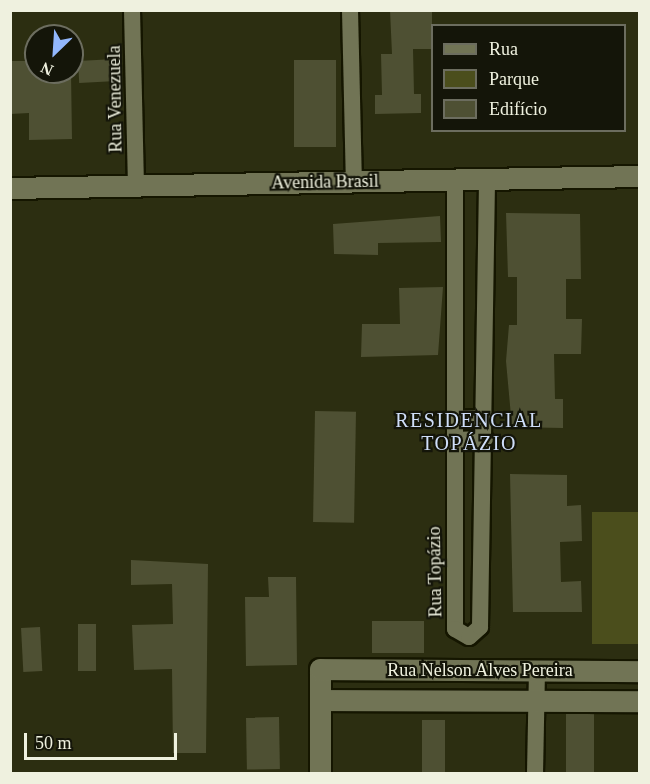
<!DOCTYPE html>
<meta charset="utf-8">
<style>
body{margin:0}
#map{position:relative;width:650px;height:784px;overflow:hidden;background:#2c2e11;font-family:"Times New Roman",serif}
div>[style]{position:absolute}
.green>*{inset:0;background:#4b4e1c;transform-origin:0 0}
.building>*{inset:0;background:#4e5033;transform-origin:0 0}
.roads{filter:drop-shadow(2px 0 #151600) drop-shadow(-2px 0 #151600) drop-shadow(0 2px #151600) drop-shadow(0 -2px #151600)}
.minor>*{height:16px;margin:-8px;padding:0 8px;transform-origin:8px;border-radius:8px;background:#717455}
.tertiary>*{height:21px;margin:-10.5px;padding:0 10.5px;transform-origin:10.5px;border-radius:10.5px;background:#717455}
span{translate:-50% -50%;white-space:nowrap;text-align:center;line-height:1.15;-webkit-text-stroke:4.5px #141509;paint-order:stroke}
.street-label{font-size:18px;color:#eff1df}
.neighbourhood-label{font-size:20px;color:#cfdef9;letter-spacing:1.5px}
.frame{position:absolute;inset:0;border:12px solid #eff1df;pointer-events:none}
.legend{position:absolute;left:431px;top:24px;width:195px;height:108px;box-sizing:border-box;background:#141509;border:2px solid #6c6d5f;margin:0;padding:8px 10px;list-style:none;font-size:18px;color:#eff1df}
.legend li{display:flex;align-items:center;gap:12px;height:30px}
.legend b{width:30px;border:2px solid #6c6d5f}
.north{position:absolute;left:24px;top:24px;width:60px;height:60px;box-sizing:border-box;background:#141509;border:2px solid #6c6d5f;border-radius:50%;rotate:205deg;font-size:16px;font-weight:700;line-height:24px;text-align:center;color:#eff1df}
.north::after{content:'';display:block;margin:auto;width:21px;height:27px;background:#92b7fd;clip-path:polygon(50% 0,100% 100%,50% 72%,0 100%)}
.scale{position:absolute;left:24px;top:733px;width:153px;height:27px;box-sizing:border-box;border:3px solid #eff1df;border-top:0;padding-left:8px;font-size:18px;line-height:21px;white-space:nowrap;color:#eff1df;-webkit-text-stroke:4px #141509;paint-order:stroke}
</style>
<div id="map">
<div class="green">
<div style="left:639px;top:512px;width:132px;height:47px;rotate:90deg"></div>
</div>
<div class="building">
<div style="clip-path:polygon(390px 10px,432px 10px,432px 49px,413px 49px,414px 94px,421px 94px,421px 113px,375px 114px,375px 95px,382px 95px,381px 54px,392px 54px)"></div>
<div style="left:115px;top:59px;width:22px;height:37px;rotate:87deg"></div>
<div style="left:294px;top:60px;width:42px;height:87px"></div>
<div style="clip-path:polygon(10px 61px,36px 61px,36px 72px,71px 72px,72px 139px,29px 140px,29px 113px,10px 114px)"></div>
<div style="clip-path:polygon(506px 213px,580px 214px,581px 279px,566px 279px,566px 319px,582px 319px,581px 354px,554px 354px,555px 399px,563px 399px,563px 428px,512px 427px,506px 361px,509px 325px,517px 325px,517px 277px,508px 277px)"></div>
<div style="clip-path:polygon(440px 216px,441px 242px,378px 243px,378px 255px,334px 254px,333px 224px)"></div>
<div style="clip-path:polygon(443px 287px,438px 355px,361px 357px,362px 324px,400px 324px,399px 288px)"></div>
<div style="left:315px;top:411px;width:41px;height:111px;rotate:1deg"></div>
<div style="clip-path:polygon(510px 474px,567px 475px,567px 506px,581px 505px,582px 541px,560px 542px,561px 582px,581px 581px,582px 612px,513px 612px)"></div>
<div style="clip-path:polygon(131px 560px,208px 564px,206px 753px,173px 753px,172px 669px,134px 670px,132px 625px,173px 624px,172px 584px,131px 585px)"></div>
<div style="clip-path:polygon(268px 577px,296px 577px,297px 665px,246px 666px,245px 597px,269px 597px)"></div>
<div style="left:372px;top:621px;width:52px;height:32px"></div>
<div style="left:78px;top:624px;width:18px;height:47px"></div>
<div style="left:40px;top:627px;width:44px;height:19px;rotate:87deg"></div>
<div style="left:566px;top:714px;width:28px;height:60px"></div>
<div style="left:279px;top:717px;width:52px;height:33px;rotate:89deg"></div>
<div style="left:422px;top:720px;width:23px;height:54px"></div>
</div>
<div class="roads">
<div class="minor">
<div style="left:132px;top:10px;width:176px;rotate:88.7deg"></div>
<div style="left:350px;top:10px;width:172px;rotate:88.7deg"></div>
<div style="left:455px;top:180px;width:449px;rotate:90deg"></div>
<div style="left:455px;top:629px;width:16px;rotate:30deg"></div>
<div style="left:469px;top:637px;width:15px;rotate:-42deg"></div>
<div style="left:480px;top:627px;width:448px;rotate:-89.1deg"></div>
<div style="left:453px;top:419px;width:30px;rotate:-2deg"></div>
<div style="left:453px;top:440px;width:32px;rotate:-2deg"></div>
<div style="left:535px;top:774px;width:104px;rotate:-88.9deg"></div>
</div>
<div class="tertiary">
<div style="left:10px;top:188px;width:630px;rotate:-1.09deg"></div>
<div style="left:320px;top:700px;width:320px;rotate:0.2deg"></div>
<div style="left:320px;top:774px;width:105px;rotate:-90deg"></div>
<div style="left:320px;top:669px;width:320px;rotate:0.4deg"></div>
</div>
</div>
<div class="street-label">
<span style="left:115px;top:99px;rotate:-91deg">Rua Venezuela</span>
<span style="left:325px;top:182px;rotate:-1deg">Avenida Brasil</span>
<span style="left:435px;top:572px;rotate:-91deg">Rua Topázio</span>
<span style="left:480px;top:670px">Rua Nelson Alves Pereira</span>
</div>
<div class="neighbourhood-label">
<span style="left:469px;top:432px">RESIDENCIAL<br>TOPÁZIO</span>
</div>
<div class="frame"></div>
<ul class="legend">
<li><b style="height:8px;background:#717455"></b>Rua</li>
<li><b style="height:16px;background:#4b4e1c"></b>Parque</li>
<li><b style="height:16px;background:#4e5033"></b>Edifício</li>
</ul>
<div class="north">N</div>
<div class="scale">50 m</div>
</div>
